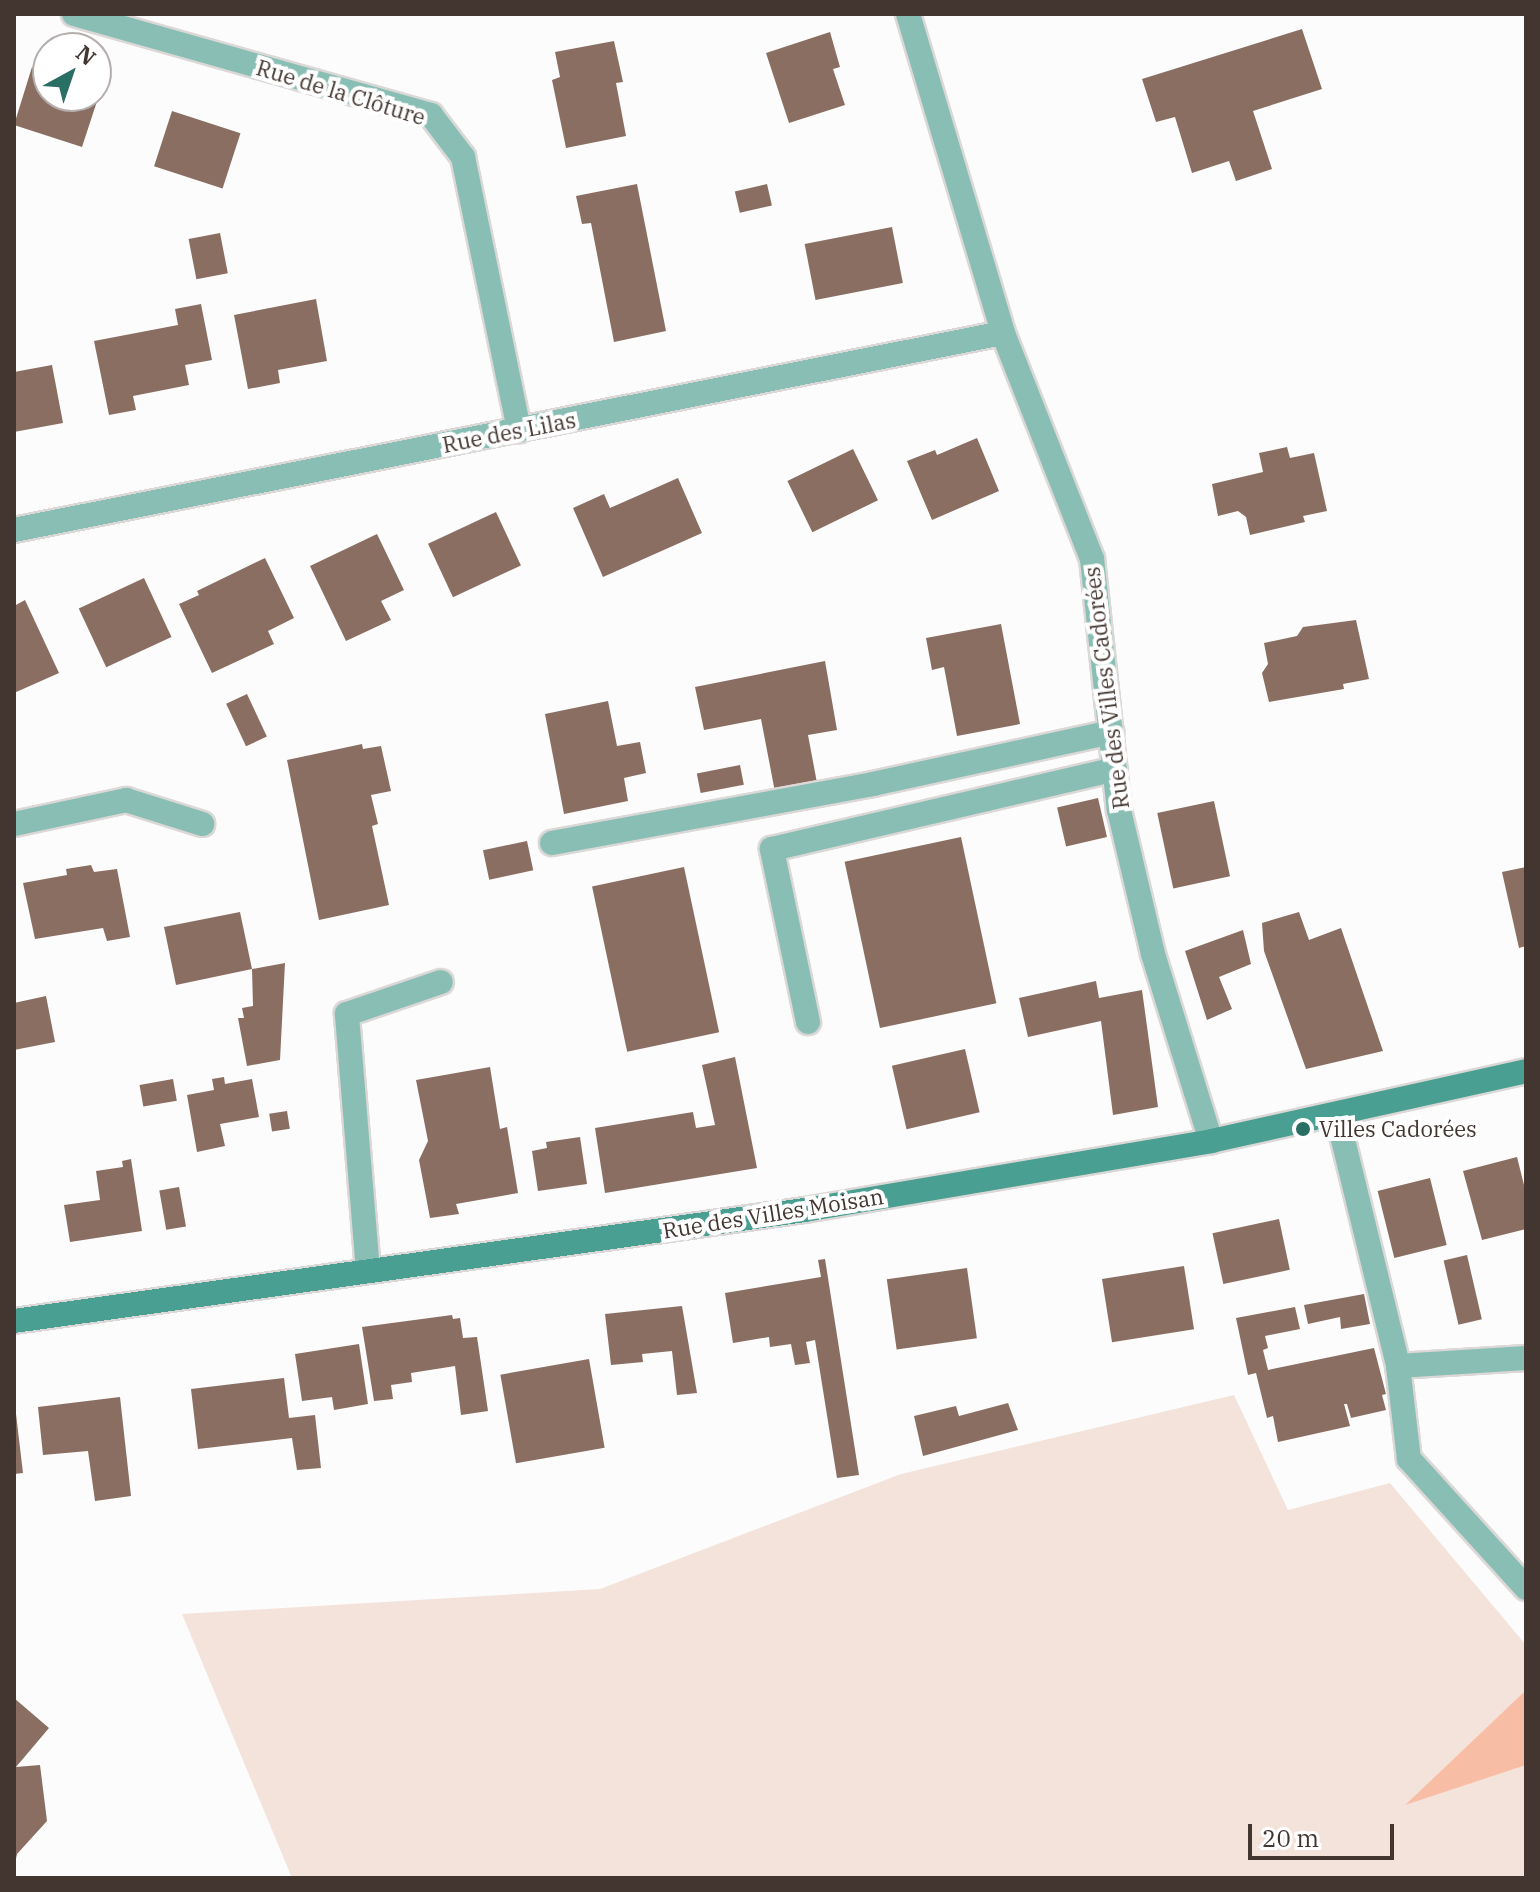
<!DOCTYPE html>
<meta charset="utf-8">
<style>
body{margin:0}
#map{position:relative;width:1540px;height:1892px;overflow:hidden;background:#fcfcfc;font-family:"IBM Plex Serif",serif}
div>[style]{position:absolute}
.green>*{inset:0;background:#f4e3db}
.forest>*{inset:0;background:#f8bea5}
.building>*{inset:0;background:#8a6e62;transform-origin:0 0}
.roads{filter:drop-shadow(2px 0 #dbd8d7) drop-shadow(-2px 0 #dbd8d7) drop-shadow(0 2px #dbd8d7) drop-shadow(0 -2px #dbd8d7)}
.lane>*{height:24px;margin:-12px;padding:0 12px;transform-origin:12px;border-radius:12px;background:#89beb4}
.street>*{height:24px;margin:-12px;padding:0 12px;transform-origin:12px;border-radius:12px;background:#89beb4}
.secondary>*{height:24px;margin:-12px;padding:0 12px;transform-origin:12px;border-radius:12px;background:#499f91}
.dots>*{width:22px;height:22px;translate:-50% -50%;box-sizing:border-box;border:4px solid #fff;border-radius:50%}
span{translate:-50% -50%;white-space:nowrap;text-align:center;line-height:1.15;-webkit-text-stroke:8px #fff;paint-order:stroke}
.street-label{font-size:22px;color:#433631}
.poi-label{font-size:22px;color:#433631}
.left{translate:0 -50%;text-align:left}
.frame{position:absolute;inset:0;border:16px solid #433631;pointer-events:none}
.north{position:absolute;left:32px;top:32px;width:80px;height:80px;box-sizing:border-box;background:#fff;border:2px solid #b4afad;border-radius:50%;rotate:40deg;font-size:22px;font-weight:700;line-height:32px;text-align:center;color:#433631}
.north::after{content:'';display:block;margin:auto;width:28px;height:36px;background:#296f64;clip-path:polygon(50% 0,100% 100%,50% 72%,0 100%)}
.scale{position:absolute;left:1248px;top:1824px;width:146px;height:36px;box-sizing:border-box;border:4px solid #433631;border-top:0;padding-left:10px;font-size:24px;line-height:28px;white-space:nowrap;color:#433631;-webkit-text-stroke:6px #fff;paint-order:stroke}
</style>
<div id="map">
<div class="green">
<div style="clip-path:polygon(1234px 1395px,1288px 1510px,1390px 1483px,1526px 1645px,1526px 1690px,1407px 1803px,1526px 1765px,1526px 1878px,292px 1878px,182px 1614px,600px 1589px,901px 1474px)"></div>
</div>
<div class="forest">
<div style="clip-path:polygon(1526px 1690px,1526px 1765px,1405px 1805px)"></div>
</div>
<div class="building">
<div style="clip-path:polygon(1302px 29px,1322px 89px,1253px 111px,1272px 169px,1236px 181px,1229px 161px,1192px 173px,1175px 117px,1156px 122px,1142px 79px)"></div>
<div style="clip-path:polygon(830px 32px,840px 67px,833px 69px,845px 105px,789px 123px,766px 53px)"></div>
<div style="clip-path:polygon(614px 41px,623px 82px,616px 83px,626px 136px,566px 148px,552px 80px,560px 77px,555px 52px)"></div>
<div style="clip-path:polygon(32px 67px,48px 72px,48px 96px,96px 96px,96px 87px,101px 89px,82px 147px,14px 125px)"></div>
<div style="left:172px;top:111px;width:72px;height:58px;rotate:18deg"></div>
<div style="clip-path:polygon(637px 184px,666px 331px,614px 342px,591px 223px,582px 224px,576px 196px)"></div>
<div style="left:767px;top:184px;width:22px;height:33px;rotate:77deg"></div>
<div style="left:892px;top:227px;width:57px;height:89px;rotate:79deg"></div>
<div style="left:220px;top:233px;width:41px;height:32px;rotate:79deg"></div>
<div style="clip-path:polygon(316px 299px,327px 361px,278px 370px,280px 383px,248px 389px,234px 315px)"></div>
<div style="clip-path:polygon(201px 304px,212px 360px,185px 365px,189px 385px,133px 396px,136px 410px,109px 415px,94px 341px,178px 325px,175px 309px)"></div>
<div style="clip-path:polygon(52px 365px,63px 423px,14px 432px,14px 372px)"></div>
<div style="clip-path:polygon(977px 438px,999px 491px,932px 520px,907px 461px,935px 450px,937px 455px)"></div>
<div style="clip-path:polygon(1287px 447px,1290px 458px,1314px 453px,1327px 511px,1303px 516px,1305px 522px,1250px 535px,1246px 517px,1238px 511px,1218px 516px,1212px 484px,1263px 472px,1259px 453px)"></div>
<div style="left:853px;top:449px;width:57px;height:73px;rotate:64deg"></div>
<div style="clip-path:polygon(678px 478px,702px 533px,603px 577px,573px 508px,604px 494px,610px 508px)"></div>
<div style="left:496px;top:512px;width:59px;height:75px;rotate:65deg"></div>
<div style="clip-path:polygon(377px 534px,404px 590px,381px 601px,391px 620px,346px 641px,310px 566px)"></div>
<div style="clip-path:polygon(265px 558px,294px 618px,268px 631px,274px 644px,212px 673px,179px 604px,199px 595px,197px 591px)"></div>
<div style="left:144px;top:578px;width:65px;height:72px;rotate:65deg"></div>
<div style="clip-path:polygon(25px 600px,59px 673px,14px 693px,14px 606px)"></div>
<div style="clip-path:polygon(1356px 620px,1369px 679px,1343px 684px,1344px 689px,1269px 702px,1262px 673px,1268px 664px,1264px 643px,1297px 636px,1303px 627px)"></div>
<div style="clip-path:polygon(1001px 624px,1020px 724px,957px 736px,944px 667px,932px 670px,926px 638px)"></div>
<div style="clip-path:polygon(825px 661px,837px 730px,808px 735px,817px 783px,775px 792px,761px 719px,704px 730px,695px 687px)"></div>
<div style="left:247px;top:694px;width:47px;height:23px;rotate:65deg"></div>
<div style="clip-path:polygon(608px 701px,617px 746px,640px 742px,646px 773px,624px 778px,628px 801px,564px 814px,545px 714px)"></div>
<div style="clip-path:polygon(362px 744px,363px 749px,381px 746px,391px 791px,371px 795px,378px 824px,372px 826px,389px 905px,319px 920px,287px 760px)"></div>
<div style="left:740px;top:765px;width:20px;height:44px;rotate:79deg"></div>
<div style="left:1098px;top:798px;width:40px;height:42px;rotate:77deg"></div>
<div style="left:1214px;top:801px;width:77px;height:58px;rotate:78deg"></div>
<div style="left:961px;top:837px;width:170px;height:119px;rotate:78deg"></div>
<div style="left:527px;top:841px;width:30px;height:45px;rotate:78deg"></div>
<div style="clip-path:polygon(91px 865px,94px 872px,117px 869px,130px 937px,107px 941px,103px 928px,35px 939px,23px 883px,67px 875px,66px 869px)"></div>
<div style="left:684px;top:867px;width:169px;height:94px;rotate:78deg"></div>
<div style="clip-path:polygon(1526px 867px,1526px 946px,1519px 948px,1502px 872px)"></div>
<div style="clip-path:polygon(240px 912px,252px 969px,285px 963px,280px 1060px,247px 1066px,238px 1018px,244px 1018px,242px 1008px,253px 1006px,252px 969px,176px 985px,164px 927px)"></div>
<div style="clip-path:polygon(1299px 912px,1309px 940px,1341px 928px,1383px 1051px,1306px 1069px,1264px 951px,1262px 923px)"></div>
<div style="clip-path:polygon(1243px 930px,1251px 964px,1219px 977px,1232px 1009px,1207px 1020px,1185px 951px)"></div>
<div style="clip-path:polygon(1096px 981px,1099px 998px,1142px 990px,1158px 1107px,1113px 1115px,1101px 1021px,1028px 1037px,1019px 998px)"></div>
<div style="clip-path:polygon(46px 996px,55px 1042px,14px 1050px,14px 1003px)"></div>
<div style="left:965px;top:1049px;width:65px;height:75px;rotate:77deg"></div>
<div style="clip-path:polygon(735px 1057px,757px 1168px,605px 1193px,595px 1128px,693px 1112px,696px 1128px,715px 1125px,702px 1065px)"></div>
<div style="clip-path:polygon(490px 1067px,500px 1129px,507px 1127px,518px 1193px,456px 1204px,459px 1214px,430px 1218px,419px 1160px,428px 1141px,416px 1080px)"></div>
<div style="clip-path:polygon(224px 1077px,225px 1084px,252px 1079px,259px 1117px,220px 1124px,225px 1146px,197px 1152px,187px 1095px,214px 1090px,212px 1079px)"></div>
<div style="left:173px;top:1079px;width:22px;height:34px;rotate:80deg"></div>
<div style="left:287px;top:1111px;width:18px;height:18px;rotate:81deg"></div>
<div style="clip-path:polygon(580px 1137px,587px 1184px,538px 1191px,532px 1151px,547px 1148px,546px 1142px)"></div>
<div style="clip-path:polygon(1517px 1157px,1526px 1193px,1526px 1229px,1482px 1240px,1463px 1171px)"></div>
<div style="clip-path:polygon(131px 1159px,142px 1231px,70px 1242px,64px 1205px,100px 1200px,96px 1171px,123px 1167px,122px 1161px)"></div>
<div style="left:1430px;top:1178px;width:69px;height:54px;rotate:76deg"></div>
<div style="left:179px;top:1187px;width:40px;height:20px;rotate:80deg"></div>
<div style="left:1279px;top:1219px;width:52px;height:68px;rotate:78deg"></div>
<div style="left:1467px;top:1255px;width:66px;height:24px;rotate:77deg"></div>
<div style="clip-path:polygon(825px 1259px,859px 1475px,837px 1478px,815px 1340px,806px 1342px,810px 1363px,795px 1365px,791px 1344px,770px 1347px,769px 1337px,733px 1343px,725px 1293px,821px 1277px,818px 1260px)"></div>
<div style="left:1184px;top:1266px;width:64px;height:83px;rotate:81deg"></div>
<div style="left:967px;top:1268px;width:71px;height:81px;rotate:82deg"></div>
<div style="clip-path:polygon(1364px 1294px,1370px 1324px,1341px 1329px,1340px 1317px,1308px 1324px,1304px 1305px)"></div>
<div style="clip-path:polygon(682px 1306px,697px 1393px,677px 1395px,672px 1351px,642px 1354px,643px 1362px,611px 1365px,605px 1314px)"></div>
<div style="clip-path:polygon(1295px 1307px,1300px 1329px,1265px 1336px,1268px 1348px,1263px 1350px,1268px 1370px,1374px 1348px,1386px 1394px,1382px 1395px,1386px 1410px,1351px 1418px,1347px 1404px,1344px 1404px,1350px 1426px,1278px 1442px,1273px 1416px,1267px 1418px,1256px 1373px,1248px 1375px,1236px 1318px)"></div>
<div style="clip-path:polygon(452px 1315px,453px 1319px,460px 1318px,463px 1338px,477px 1337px,488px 1411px,461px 1415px,455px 1366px,411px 1373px,412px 1382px,391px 1385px,393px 1399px,374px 1401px,362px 1327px)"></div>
<div style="clip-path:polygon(359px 1344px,368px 1404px,334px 1410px,332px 1397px,302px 1401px,295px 1354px)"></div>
<div style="left:589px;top:1359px;width:90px;height:90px;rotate:80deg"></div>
<div style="clip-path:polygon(284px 1378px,289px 1418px,315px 1415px,321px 1468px,297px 1470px,292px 1438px,198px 1449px,191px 1389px)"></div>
<div style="clip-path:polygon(14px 1397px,23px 1473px,14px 1474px)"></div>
<div style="clip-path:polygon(120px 1397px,131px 1496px,95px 1501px,88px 1451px,43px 1455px,38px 1407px)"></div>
<div style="clip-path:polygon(1008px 1403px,1018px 1430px,923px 1456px,914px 1416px,956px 1406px,959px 1416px)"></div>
<div style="clip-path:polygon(14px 1698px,49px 1728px,16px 1767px,40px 1765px,47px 1821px,17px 1854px,14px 1868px)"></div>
</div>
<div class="roads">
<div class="lane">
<div style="left:552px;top:843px;width:326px;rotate:-10.4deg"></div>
<div style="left:873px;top:784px;width:244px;rotate:-12.3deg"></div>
<div style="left:808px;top:1022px;width:177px;rotate:-101.8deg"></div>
<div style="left:772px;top:849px;width:352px;rotate:-13.1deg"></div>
<div style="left:368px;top:1271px;width:258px;rotate:-94.7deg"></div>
<div style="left:347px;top:1014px;width:99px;rotate:-18.8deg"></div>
</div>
<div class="street">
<div style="left:74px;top:14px;width:371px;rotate:15.8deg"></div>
<div style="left:431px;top:115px;width:53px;rotate:52.7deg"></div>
<div style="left:463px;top:157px;width:279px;rotate:78.4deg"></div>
<div style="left:908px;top:14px;width:333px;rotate:73.4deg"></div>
<div style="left:1003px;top:333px;width:243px;rotate:68.5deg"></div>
<div style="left:1092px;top:559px;width:252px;rotate:83.9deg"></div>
<div style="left:1119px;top:810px;width:148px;rotate:76.7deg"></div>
<div style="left:1153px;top:954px;width:196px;rotate:72.8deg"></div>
<div style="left:14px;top:530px;width:1008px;rotate:-11.27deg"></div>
<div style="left:14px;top:824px;width:115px;rotate:-12.1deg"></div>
<div style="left:126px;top:800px;width:80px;rotate:17.5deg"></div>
<div style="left:1337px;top:1115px;width:258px;rotate:76.3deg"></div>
<div style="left:1398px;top:1366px;width:94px;rotate:83.3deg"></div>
<div style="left:1409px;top:1459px;width:174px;rotate:47.8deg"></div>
<div style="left:1398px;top:1366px;width:128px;rotate:-3.6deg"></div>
</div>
<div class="secondary">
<div style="left:14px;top:1321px;width:799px;rotate:-7.99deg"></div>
<div style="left:805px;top:1210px;width:412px;rotate:-9.6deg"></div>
<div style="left:1211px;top:1141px;width:323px;rotate:-12.5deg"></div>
</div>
</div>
<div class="dots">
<div style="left:1303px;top:1129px;background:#296f64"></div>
</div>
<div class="street-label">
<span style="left:341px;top:92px;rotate:17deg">Rue de la Clôture</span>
<span style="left:509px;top:432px;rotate:-11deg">Rue des Lilas</span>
<span style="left:1106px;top:688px;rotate:-97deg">Rue des Villes Cadorées</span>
<span style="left:773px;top:1213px;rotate:-9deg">Rue des Villes Moisan</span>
</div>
<div class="poi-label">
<span class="left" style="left:1319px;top:1129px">Villes Cadorées</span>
</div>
<div class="frame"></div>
<div class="north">N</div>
<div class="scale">20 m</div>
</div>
